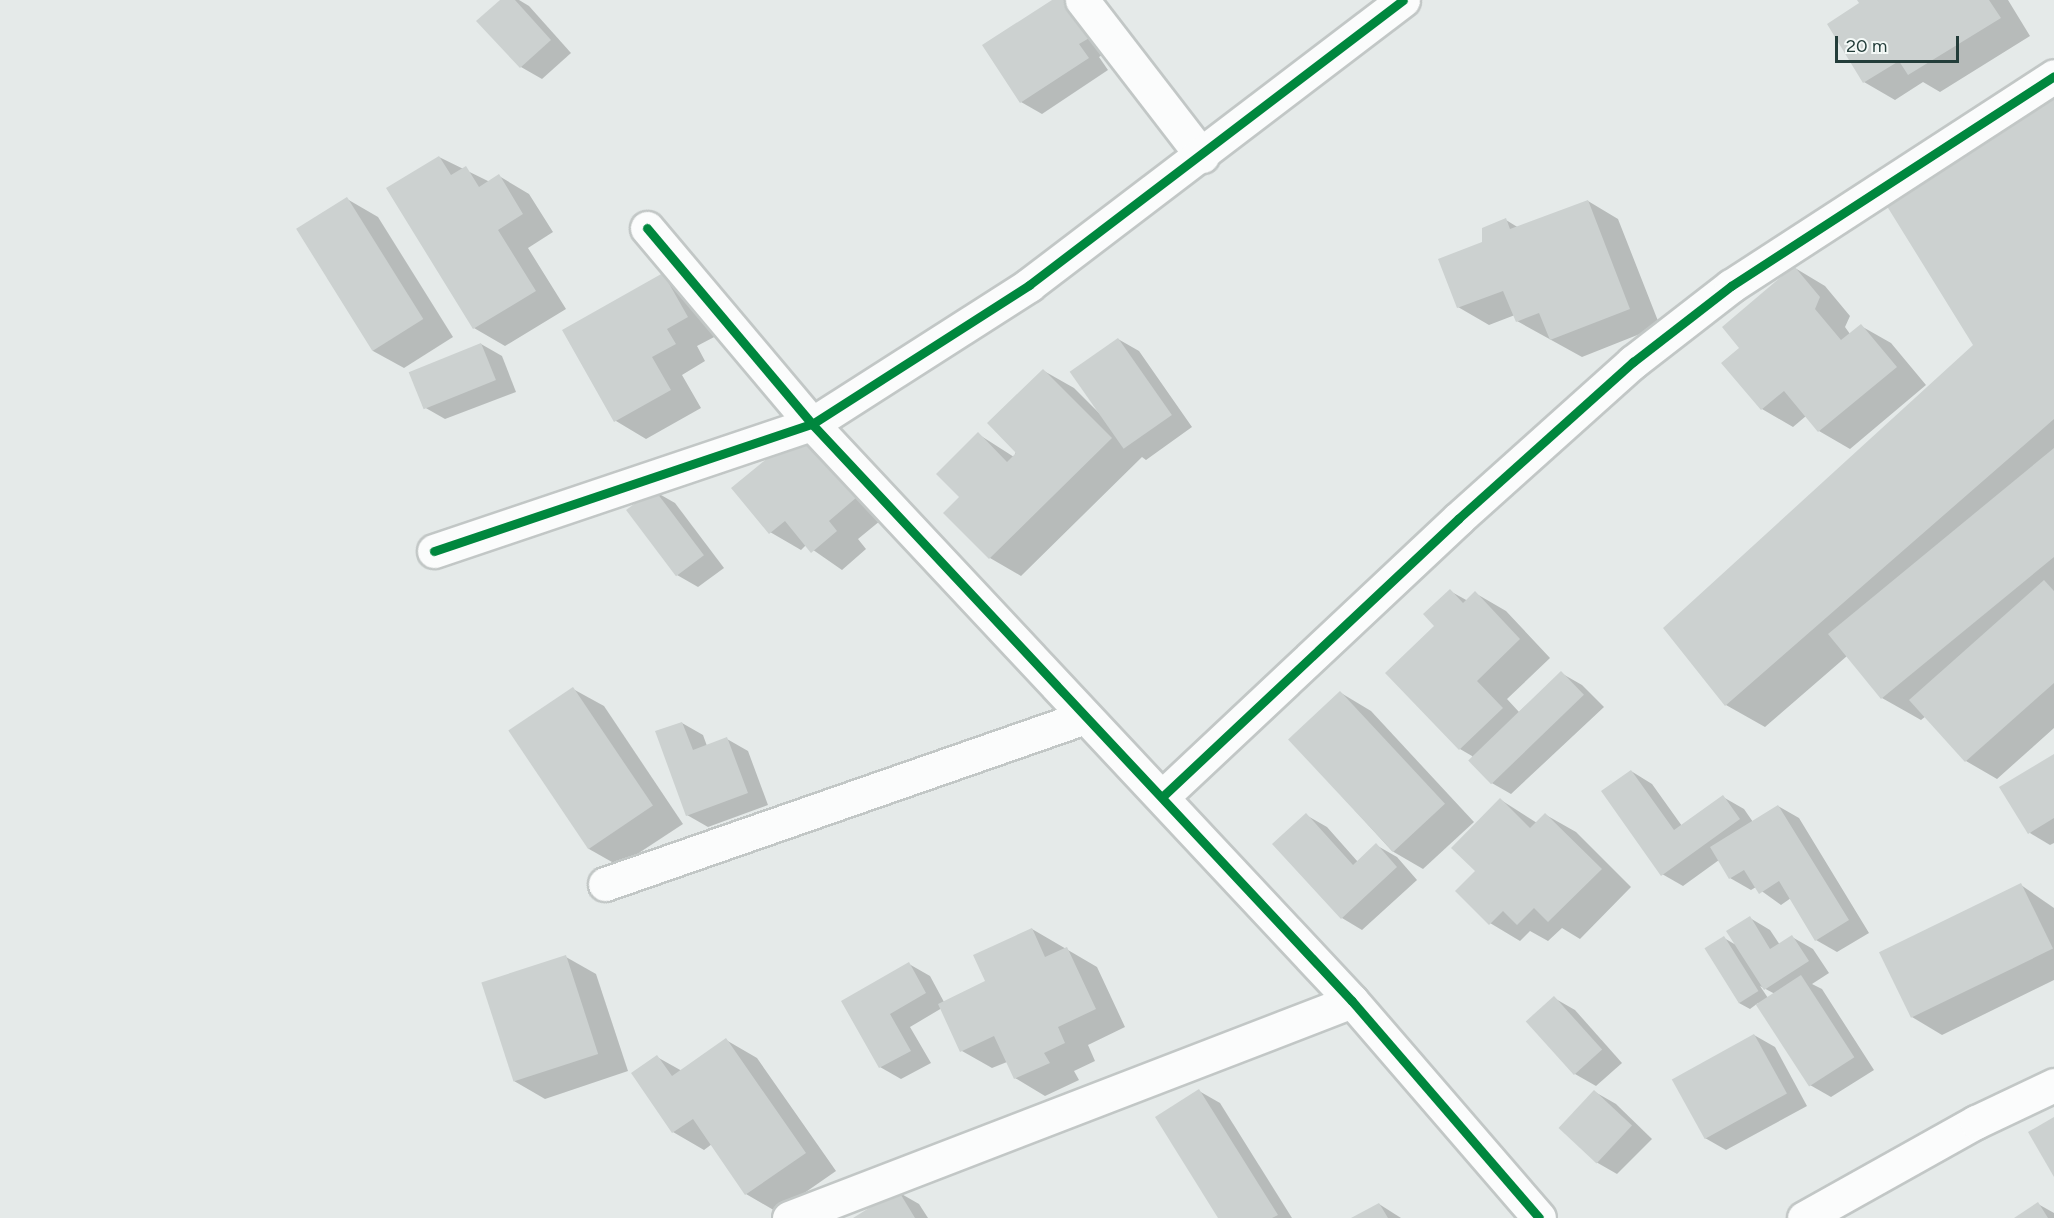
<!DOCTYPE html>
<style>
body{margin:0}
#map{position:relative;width:2054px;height:1218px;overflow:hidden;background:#e5eae9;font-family:Figtree,sans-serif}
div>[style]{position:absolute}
.shadow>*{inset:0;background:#0003}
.building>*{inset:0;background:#ccd1d0;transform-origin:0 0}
.roads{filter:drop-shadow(2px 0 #c2c7c6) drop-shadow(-2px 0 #c2c7c6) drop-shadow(0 2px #c2c7c6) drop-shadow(0 -2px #c2c7c6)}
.minor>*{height:33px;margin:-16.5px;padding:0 16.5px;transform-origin:16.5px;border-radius:16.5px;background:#fbfcfc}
.cycleway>*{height:9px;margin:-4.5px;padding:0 4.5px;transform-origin:4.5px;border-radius:4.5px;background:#00873e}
span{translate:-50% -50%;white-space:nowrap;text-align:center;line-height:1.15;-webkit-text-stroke:4.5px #f4f9f7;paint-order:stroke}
.scale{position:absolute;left:1835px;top:36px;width:124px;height:27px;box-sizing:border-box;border:3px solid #233d3a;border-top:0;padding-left:8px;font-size:18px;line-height:21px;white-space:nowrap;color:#233d3a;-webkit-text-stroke:4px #f4f9f7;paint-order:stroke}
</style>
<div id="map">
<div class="shadow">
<div style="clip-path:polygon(502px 0,519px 0,529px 6px,571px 53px,542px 79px,521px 67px,479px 21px)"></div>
<div style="clip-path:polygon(1055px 0,1118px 45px,1099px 57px,1108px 70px,1042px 114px,1021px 102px)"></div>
<div style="clip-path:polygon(1859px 0,2008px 0,2030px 36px,1940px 92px,1923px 82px,1895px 100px,1864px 82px,1829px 24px,1861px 4px)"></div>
<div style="clip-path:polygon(2054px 94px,2054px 728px,1997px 779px,1966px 761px,1926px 716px,1921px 720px,1882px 698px,1847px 656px,1765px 727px,1726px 705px,1665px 628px,1975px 345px)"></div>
<div style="clip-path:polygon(439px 157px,490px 182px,499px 176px,529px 194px,553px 232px,528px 248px,566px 309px,505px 346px,474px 328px)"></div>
<div style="clip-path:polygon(347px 199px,378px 217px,453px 337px,404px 368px,373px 351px)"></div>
<div style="clip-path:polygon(1588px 201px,1618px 219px,1660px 326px,1582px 357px,1517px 321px,1515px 315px,1489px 325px,1458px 307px,1484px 243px,1506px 220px,1519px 228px)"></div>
<div style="clip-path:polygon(1795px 268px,1825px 286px,1850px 316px,1845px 327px,1850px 334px,1861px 326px,1891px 343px,1926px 385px,1850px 449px,1819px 431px,1806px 416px,1793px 427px,1762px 409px,1723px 363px,1741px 348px)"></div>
<div style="clip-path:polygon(663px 275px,694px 293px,718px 335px,697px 346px,705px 361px,682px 375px,701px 408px,646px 439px,616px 421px,564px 331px)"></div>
<div style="clip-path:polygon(1118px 339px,1139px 351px,1192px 427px,1146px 460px,1142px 457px,1021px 576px,990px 558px,961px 497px,978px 434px,1014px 457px,1044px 371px,1074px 388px,1099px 413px)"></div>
<div style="clip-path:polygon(481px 344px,502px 356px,516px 392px,445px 419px,424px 407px)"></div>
<div style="clip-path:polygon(802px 432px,886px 516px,858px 539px,866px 549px,842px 570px,806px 545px,801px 550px,770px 532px)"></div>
<div style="clip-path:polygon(654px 491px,675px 503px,724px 568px,698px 587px,677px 575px)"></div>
<div style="clip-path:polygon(1450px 591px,1468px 601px,1475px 593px,1506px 611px,1550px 658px,1507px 699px,1519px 712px,1561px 673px,1582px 685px,1604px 707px,1511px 794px,1490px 782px,1472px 756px,1460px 749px,1436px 626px)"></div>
<div style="clip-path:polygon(573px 689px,604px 706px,683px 824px,619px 866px,589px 849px)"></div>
<div style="clip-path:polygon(1341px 693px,1371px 711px,1474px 822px,1423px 869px,1392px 851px,1290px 739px)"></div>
<div style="clip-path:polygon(682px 723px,703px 735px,707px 746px,727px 739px,748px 751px,768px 805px,708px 827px,687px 815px)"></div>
<div style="clip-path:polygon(2054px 756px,2054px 843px,2050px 845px,2030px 833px)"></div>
<div style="clip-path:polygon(1631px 771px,1652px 784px,1682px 826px,1723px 797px,1744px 809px,1753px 822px,1778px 806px,1799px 818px,1869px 933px,1837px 952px,1816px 940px,1791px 898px,1781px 905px,1756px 887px,1751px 890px,1730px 878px,1719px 860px,1683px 886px,1662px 874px)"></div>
<div style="clip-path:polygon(1501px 800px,1537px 823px,1546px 815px,1576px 832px,1631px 887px,1580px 939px,1562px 928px,1548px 941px,1530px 931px,1520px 941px,1490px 923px,1477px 871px)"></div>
<div style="clip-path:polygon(1306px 815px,1327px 827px,1358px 862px,1376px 845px,1397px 857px,1417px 880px,1362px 930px,1342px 918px)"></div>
<div style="clip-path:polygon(2021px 885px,2054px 908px,2054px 980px,1942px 1035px,1912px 1017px)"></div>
<div style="clip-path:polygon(evenodd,1750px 918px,1770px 930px,1780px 945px,1792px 937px,1813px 949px,1829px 973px,1812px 984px,1822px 989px,1874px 1070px,1831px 1097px,1810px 1085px,1758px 1003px,1750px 1009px,1739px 1003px,1724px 938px,1736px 945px,1750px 918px,1760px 986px,1775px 994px,1768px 998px,1760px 986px)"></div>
<div style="clip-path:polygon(1032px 929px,1097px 967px,1125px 1027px,1088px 1045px,1095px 1061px,1074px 1071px,1079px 1080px,1045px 1096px,1015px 1078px,1007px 1062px,992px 1068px,962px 1051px,942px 1008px,910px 1027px,931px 1063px,901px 1079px,880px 1067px,843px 1001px,909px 964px,930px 976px,944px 1002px,987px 982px)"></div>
<div style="clip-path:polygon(566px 957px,596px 974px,628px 1071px,545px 1099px,514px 1081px)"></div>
<div style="clip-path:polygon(1554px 998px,1575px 1010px,1622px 1063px,1596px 1086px,1575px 1074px)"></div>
<div style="clip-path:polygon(1754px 1035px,1775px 1047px,1807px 1106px,1726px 1150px,1705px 1138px)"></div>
<div style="clip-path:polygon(726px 1040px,757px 1058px,836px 1171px,777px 1212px,746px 1194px,712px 1144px,704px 1150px,673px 1132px,657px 1057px,682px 1071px)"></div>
<div style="clip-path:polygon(1199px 1091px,1220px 1103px,1292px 1218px,1220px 1218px)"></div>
<div style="clip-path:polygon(1595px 1092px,1616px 1104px,1652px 1139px,1617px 1174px,1596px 1162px,1560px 1127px)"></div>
<div style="clip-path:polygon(898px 1192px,919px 1204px,928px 1218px,856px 1218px)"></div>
<div style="clip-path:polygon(1379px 1204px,1401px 1218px,1354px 1218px)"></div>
<div style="clip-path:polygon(2038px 1204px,2054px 1213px,2054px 1218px,2016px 1218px)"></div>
</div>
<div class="building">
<div style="clip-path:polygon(500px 0,515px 0,551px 40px,520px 68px,476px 21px)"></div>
<div style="clip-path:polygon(1052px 0,1077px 0,1098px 33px,1079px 44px,1089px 58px,1020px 103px,982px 45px)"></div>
<div style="clip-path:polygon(1857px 0,1989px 0,2001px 18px,1908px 75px,1899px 61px,1863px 83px,1827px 24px,1859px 3px)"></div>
<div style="clip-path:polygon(2054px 92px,2054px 419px,1725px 706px,1663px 628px,1973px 345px,1885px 203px)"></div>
<div style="clip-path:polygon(439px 156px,451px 175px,466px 166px,479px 187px,499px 174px,523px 214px,498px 230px,536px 291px,473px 329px,386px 188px)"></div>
<div style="left:347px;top:197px;width:144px;height:60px;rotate:58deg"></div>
<div style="clip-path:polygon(1588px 200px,1630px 309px,1550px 340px,1539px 313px,1516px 322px,1503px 291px,1457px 308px,1438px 259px,1482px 242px,1482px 228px,1506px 218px,1510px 229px)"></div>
<div style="clip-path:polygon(1794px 266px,1820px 297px,1815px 309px,1841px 340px,1861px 324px,1897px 367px,1818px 432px,1784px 391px,1761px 410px,1721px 363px,1739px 348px,1722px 327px)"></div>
<div style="clip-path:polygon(663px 273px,688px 317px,667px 329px,676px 344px,652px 357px,671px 390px,614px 422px,562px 330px)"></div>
<div style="left:1118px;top:338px;width:94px;height:59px;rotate:55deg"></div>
<div style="left:481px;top:343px;width:40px;height:78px;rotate:68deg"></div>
<div style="clip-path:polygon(1043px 369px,1112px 438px,989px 559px,943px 513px,959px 497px,936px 474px,978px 432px,1007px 462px,1016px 453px,987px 423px)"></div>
<div style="clip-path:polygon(802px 430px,857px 497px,829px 521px,837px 531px,811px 553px,785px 521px,769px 534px,731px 488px)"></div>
<div style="clip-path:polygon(2054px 448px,2054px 557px,1881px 699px,1828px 634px)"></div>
<div style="left:654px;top:489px;width:83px;height:35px;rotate:53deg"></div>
<div style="clip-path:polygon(2044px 580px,2054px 591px,2054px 683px,1965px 762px,1909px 700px)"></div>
<div style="clip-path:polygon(1450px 589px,1463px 603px,1475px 591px,1520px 639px,1477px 681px,1503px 708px,1459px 750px,1385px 673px,1434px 626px,1423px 614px)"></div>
<div style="left:1561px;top:671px;width:33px;height:129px;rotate:46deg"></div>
<div style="left:573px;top:687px;width:143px;height:78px;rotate:56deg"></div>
<div style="left:1340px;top:691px;width:154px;height:71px;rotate:47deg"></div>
<div style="clip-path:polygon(682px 722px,693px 750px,727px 737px,748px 793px,686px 816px,655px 731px)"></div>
<div style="clip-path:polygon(2054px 754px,2054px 818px,2028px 834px,1999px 787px)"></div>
<div style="clip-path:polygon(1631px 770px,1674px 830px,1723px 795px,1740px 819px,1661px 876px,1601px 791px)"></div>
<div style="clip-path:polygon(1500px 798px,1530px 828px,1545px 813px,1602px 869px,1548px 922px,1534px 908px,1517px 925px,1503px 911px,1489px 925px,1455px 891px,1475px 871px,1451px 848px)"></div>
<div style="clip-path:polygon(1778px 805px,1849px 920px,1815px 941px,1779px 881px,1759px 894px,1744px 870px,1729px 879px,1710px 847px)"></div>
<div style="clip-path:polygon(1306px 813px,1353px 865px,1376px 843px,1397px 867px,1341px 919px,1272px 844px)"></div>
<div style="left:2021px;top:883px;width:73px;height:158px;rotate:64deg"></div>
<div style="clip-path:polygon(1750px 916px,1770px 949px,1792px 935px,1809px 961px,1764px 990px,1726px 931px)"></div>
<div style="clip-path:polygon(1032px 928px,1045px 957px,1067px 947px,1096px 1009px,1058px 1027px,1065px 1043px,1044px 1053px,1050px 1063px,1014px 1079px,994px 1036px,960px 1052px,938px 1004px,985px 981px,973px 955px)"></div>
<div style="left:1724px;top:936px;width:65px;height:23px;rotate:58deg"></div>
<div style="left:566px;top:955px;width:104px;height:89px;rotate:72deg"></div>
<div style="clip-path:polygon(909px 962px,926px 993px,890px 1014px,911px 1051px,879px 1068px,841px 1001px)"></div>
<div style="left:1801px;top:975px;width:98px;height:54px;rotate:57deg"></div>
<div style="left:1554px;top:996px;width:72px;height:38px;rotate:48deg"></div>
<div style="left:1754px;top:1034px;width:68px;height:94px;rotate:61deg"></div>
<div style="clip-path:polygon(726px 1038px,806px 1153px,745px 1195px,693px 1119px,672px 1133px,631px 1073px,657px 1055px,672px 1076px)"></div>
<div style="clip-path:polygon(1199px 1089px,1278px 1215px,1272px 1218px,1218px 1218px,1155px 1117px)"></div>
<div style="left:1594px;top:1090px;width:52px;height:52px;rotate:43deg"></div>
<div style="clip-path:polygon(2054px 1117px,2054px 1177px,2028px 1132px)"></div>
<div style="clip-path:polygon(898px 1190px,915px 1218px,853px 1218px)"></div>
<div style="clip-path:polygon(2038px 1202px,2048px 1218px,2014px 1218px)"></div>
<div style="clip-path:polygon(1379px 1203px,1388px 1218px,1351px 1218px)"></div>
</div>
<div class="roads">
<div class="minor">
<div style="left:1082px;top:0;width:197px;rotate:52.4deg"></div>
<div style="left:647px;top:228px;width:256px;rotate:49.9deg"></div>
<div style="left:812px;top:424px;width:790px;rotate:46.9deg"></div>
<div style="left:1352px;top:1001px;width:286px;rotate:49.2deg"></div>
<div style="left:434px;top:551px;width:399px;rotate:-18.6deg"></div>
<div style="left:812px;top:424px;width:258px;rotate:-32.6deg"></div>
<div style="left:1029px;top:285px;width:470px;rotate:-37.3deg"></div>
<div style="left:1162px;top:797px;width:407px;rotate:-43.2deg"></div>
<div style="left:1459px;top:518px;width:234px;rotate:-41.9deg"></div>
<div style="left:1633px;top:362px;width:124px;rotate:-37.8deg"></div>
<div style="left:1731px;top:286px;width:385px;rotate:-33deg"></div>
<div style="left:605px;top:884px;width:508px;rotate:-19.18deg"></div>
<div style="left:789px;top:1218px;width:603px;rotate:-21.08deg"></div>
<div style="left:1804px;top:1218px;width:197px;rotate:-29.2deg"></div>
<div style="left:1976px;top:1122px;width:86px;rotate:-25.4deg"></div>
</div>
</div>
<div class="cycleway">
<div style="left:647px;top:228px;width:256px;rotate:49.9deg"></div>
<div style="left:812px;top:424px;width:790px;rotate:46.9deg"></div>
<div style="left:1352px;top:1001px;width:286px;rotate:49.2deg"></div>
<div style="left:434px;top:551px;width:399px;rotate:-18.6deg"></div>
<div style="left:812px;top:424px;width:258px;rotate:-32.6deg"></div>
<div style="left:1029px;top:285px;width:470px;rotate:-37.3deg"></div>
<div style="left:1162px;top:797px;width:407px;rotate:-43.2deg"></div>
<div style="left:1459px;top:518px;width:234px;rotate:-41.9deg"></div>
<div style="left:1633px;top:362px;width:124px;rotate:-37.8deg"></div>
<div style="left:1731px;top:286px;width:385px;rotate:-33deg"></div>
</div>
<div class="scale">20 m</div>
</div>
